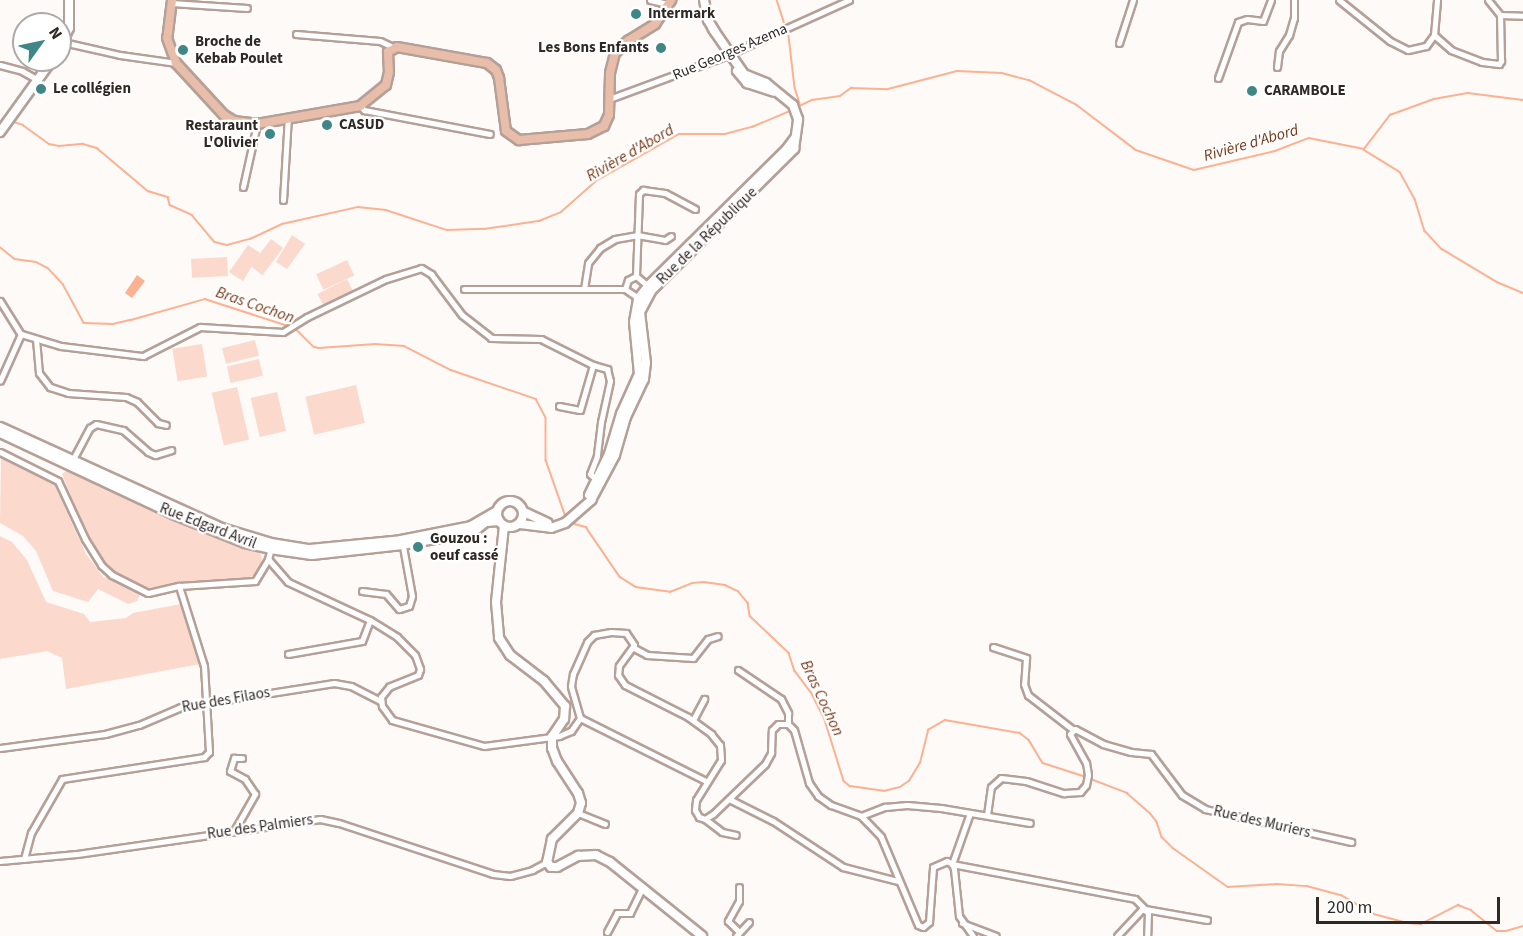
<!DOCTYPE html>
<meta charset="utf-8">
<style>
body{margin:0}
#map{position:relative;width:1523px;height:936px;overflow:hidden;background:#fefaf8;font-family:"Source Sans 3",sans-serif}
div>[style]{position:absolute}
.green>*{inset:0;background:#fbd9cc;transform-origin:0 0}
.water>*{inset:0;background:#fcb191}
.stream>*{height:1.5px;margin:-0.75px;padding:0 0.75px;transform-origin:0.75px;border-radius:0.75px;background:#fcb191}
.roads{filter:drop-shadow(2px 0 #b5a098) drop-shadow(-2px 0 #b5a098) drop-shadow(0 2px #b5a098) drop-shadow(0 -2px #b5a098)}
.street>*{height:5px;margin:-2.5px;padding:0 2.5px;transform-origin:2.5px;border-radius:2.5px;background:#fff}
.secondary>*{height:8px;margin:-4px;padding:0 4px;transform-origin:4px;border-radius:4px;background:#fff}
.secondary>.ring{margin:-4px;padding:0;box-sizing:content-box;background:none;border:8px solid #fff;border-radius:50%}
.primary>*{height:8px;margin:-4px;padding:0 4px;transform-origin:4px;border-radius:4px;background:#e8bdaa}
.dots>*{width:16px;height:16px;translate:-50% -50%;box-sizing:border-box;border:3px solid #fff;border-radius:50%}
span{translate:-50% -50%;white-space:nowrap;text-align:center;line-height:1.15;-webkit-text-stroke:4.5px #fff;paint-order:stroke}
.poi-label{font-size:15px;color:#302825;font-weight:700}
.left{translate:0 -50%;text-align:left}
.right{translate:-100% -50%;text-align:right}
.street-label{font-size:15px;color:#302825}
.water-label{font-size:16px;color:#783615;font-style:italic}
.north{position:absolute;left:12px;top:12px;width:60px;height:60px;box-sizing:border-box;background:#fff;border:2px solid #aca9a8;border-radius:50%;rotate:57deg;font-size:16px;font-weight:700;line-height:24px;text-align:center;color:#302825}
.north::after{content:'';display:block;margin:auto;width:21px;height:27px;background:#3f8786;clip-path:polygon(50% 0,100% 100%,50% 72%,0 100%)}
.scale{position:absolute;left:1316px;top:897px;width:184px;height:27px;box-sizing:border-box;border:3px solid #302825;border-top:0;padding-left:8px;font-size:18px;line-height:21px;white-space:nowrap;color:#302825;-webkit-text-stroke:4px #fff;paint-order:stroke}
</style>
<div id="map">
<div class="green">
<div style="clip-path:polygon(292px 235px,305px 244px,287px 269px,276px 262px)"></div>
<div style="left:271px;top:239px;width:15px;height:34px;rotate:37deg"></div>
<div style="clip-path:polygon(248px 245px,260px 253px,243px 281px,229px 272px)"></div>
<div style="left:227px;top:257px;width:19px;height:36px;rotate:87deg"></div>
<div style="left:347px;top:260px;width:17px;height:34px;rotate:65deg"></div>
<div style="left:347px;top:279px;width:16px;height:33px;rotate:63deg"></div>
<div style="left:255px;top:340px;width:16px;height:34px;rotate:76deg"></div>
<div style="left:202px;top:344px;width:33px;height:30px;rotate:81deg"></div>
<div style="left:259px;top:359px;width:17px;height:33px;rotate:77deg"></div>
<div style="left:356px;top:385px;width:39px;height:52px;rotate:77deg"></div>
<div style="left:237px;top:387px;width:54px;height:26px;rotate:77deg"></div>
<div style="left:277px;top:392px;width:40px;height:27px;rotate:77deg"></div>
<div style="clip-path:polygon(1px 457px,53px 482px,86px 554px,104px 578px,108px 576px,141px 592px,137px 601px,128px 604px,98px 589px,88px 602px,53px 591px,36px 551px,23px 536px,0 523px)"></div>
<div style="clip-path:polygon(66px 471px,260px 552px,262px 559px,258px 573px,246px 579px,188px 581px,149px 588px,112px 571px,101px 559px,86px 533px,62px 474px)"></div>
<div style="clip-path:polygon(0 536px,12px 542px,27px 560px,46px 602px,84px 614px,90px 622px,126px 618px,133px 613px,181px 604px,200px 664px,66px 689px,62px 658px,47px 651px,0 659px)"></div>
</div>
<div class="water">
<div style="clip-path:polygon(137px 275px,145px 281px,132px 298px,125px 293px)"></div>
</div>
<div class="stream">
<div style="left:777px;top:0;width:23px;rotate:72deg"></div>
<div style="left:789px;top:36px;width:52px;rotate:83.4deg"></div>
<div style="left:795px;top:88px;width:16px;rotate:72deg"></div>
<div style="left:797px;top:107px;width:17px;rotate:-25deg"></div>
<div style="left:812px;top:100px;width:28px;rotate:-8deg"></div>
<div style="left:840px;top:96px;width:14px;rotate:-36deg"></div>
<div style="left:851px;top:88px;width:37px;rotate:2deg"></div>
<div style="left:888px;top:89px;width:71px;rotate:-14.6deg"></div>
<div style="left:957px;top:71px;width:45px;rotate:2.5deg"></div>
<div style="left:1002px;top:73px;width:28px;rotate:15deg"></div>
<div style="left:1029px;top:80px;width:54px;rotate:27.5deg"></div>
<div style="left:1077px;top:105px;width:74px;rotate:37.3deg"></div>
<div style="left:1136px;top:150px;width:61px;rotate:19deg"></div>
<div style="left:1194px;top:170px;width:83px;rotate:-13.2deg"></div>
<div style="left:1275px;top:151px;width:36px;rotate:-21deg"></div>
<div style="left:1309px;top:138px;width:56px;rotate:11.3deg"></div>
<div style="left:1364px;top:149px;width:43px;rotate:-52.6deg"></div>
<div style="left:1390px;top:115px;width:47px;rotate:-20deg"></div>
<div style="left:1434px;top:99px;width:35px;rotate:-10deg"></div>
<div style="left:1468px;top:93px;width:55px;rotate:7.3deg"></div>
<div style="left:11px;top:121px;width:13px;rotate:18deg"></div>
<div style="left:23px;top:125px;width:32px;rotate:36deg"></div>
<div style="left:49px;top:144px;width:10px;rotate:11deg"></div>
<div style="left:59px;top:146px;width:24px;rotate:-5deg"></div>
<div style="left:83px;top:144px;width:15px;rotate:16deg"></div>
<div style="left:97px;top:148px;width:67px;rotate:40.1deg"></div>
<div style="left:148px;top:191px;width:21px;rotate:17deg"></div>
<div style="left:168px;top:197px;width:8px;rotate:76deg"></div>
<div style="left:170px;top:205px;width:24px;rotate:24deg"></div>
<div style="left:192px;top:215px;width:35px;rotate:50deg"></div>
<div style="left:215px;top:242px;width:12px;rotate:14deg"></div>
<div style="left:227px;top:245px;width:24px;rotate:-15deg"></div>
<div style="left:250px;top:239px;width:35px;rotate:-25deg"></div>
<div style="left:282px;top:224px;width:78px;rotate:-12.6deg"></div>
<div style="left:358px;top:207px;width:28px;rotate:6deg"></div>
<div style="left:386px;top:210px;width:64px;rotate:18.2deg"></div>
<div style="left:447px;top:230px;width:37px;rotate:-2deg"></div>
<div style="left:484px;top:229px;width:56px;rotate:-8.3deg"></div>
<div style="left:539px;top:221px;width:24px;rotate:-22deg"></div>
<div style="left:561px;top:212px;width:47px;rotate:-41.5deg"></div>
<div style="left:596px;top:181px;width:95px;rotate:-29.5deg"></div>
<div style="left:679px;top:134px;width:46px"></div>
<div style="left:725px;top:134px;width:28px;rotate:-15deg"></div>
<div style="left:752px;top:127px;width:41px;rotate:-22.8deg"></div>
<div style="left:1364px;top:150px;width:42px;rotate:31.4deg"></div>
<div style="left:1400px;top:172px;width:31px;rotate:61deg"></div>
<div style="left:1415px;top:199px;width:34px;rotate:73deg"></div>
<div style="left:1425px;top:231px;width:25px;rotate:47deg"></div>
<div style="left:1442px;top:249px;width:64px;rotate:31deg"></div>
<div style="left:1497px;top:282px;width:28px;rotate:23deg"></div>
<div style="left:0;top:247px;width:19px;rotate:39deg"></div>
<div style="left:15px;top:259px;width:21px;rotate:8deg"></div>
<div style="left:36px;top:262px;width:13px;rotate:27deg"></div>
<div style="left:48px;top:268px;width:22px;rotate:47deg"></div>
<div style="left:63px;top:284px;width:44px;rotate:61.7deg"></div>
<div style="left:84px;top:323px;width:29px;rotate:2deg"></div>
<div style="left:113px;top:324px;width:18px;rotate:-13deg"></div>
<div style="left:131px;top:320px;width:77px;rotate:-15.8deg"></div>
<div style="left:205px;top:299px;width:87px;rotate:18deg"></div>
<div style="left:295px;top:328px;width:27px;rotate:45deg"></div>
<div style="left:314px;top:347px;width:5px;rotate:11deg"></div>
<div style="left:319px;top:348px;width:56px;rotate:-4.1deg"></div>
<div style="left:375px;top:344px;width:29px;rotate:4deg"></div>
<div style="left:404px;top:346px;width:53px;rotate:27.1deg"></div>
<div style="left:451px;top:370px;width:90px;rotate:18.8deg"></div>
<div style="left:536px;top:399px;width:21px;rotate:62deg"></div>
<div style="left:546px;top:418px;width:42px;rotate:90deg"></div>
<div style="left:546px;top:460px;width:60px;rotate:70.7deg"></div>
<div style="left:571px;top:523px;width:16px;rotate:15deg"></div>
<div style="left:586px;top:527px;width:60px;rotate:55.8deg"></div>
<div style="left:620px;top:577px;width:19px;rotate:32deg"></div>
<div style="left:636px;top:587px;width:34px;rotate:8deg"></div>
<div style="left:670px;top:592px;width:24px;rotate:-22deg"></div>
<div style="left:692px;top:583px;width:12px;rotate:-5deg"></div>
<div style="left:704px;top:582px;width:21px;rotate:8deg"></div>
<div style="left:725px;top:585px;width:14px;rotate:25deg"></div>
<div style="left:738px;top:591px;width:16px;rotate:50deg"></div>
<div style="left:748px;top:603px;width:13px;rotate:81deg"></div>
<div style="left:750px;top:616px;width:54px;rotate:43.5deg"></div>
<div style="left:789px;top:653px;width:19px;rotate:72deg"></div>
<div style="left:795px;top:671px;width:26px;rotate:53deg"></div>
<div style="left:811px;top:692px;width:31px;rotate:63deg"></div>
<div style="left:825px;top:720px;width:64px;rotate:72.7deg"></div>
<div style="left:844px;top:781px;width:8px;rotate:40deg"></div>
<div style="left:850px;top:786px;width:34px;rotate:8deg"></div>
<div style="left:884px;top:791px;width:16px;rotate:-14deg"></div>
<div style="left:900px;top:787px;width:11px;rotate:-34deg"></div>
<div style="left:909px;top:781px;width:21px;rotate:-59deg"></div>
<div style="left:920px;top:763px;width:34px;rotate:-76deg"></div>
<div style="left:928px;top:730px;width:20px;rotate:-30deg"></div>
<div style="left:945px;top:720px;width:76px;rotate:9.8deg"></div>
<div style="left:1020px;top:733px;width:11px;rotate:38deg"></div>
<div style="left:1029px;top:740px;width:27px;rotate:59deg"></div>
<div style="left:1043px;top:763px;width:45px;rotate:18deg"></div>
<div style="left:1091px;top:779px;width:39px;rotate:21deg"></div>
<div style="left:1127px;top:793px;width:30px;rotate:41deg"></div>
<div style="left:1150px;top:813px;width:11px;rotate:52deg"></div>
<div style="left:1157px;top:822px;width:16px;rotate:72deg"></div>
<div style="left:1162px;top:837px;width:16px;rotate:45deg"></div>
<div style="left:1173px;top:848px;width:67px;rotate:35.3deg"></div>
<div style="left:1228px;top:887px;width:49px;rotate:-3.5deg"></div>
<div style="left:1277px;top:884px;width:30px;rotate:4deg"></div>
<div style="left:1307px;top:886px;width:35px;rotate:15deg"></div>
<div style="left:1341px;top:895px;width:38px;rotate:30deg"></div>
<div style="left:1374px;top:914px;width:34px;rotate:15deg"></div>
<div style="left:1407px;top:923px;width:14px;rotate:4deg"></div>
<div style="left:1421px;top:924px;width:42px;rotate:-27.2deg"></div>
<div style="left:1458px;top:905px;width:14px;rotate:21deg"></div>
<div style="left:1471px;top:910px;width:33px;rotate:39deg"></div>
<div style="left:1497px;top:931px;width:9px"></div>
<div style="left:1506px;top:931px;width:18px;rotate:-16deg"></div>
</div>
<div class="roads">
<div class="street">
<div style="left:650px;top:0;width:18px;rotate:13deg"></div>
<div style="left:1339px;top:0;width:65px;rotate:38.8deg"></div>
<div style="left:1390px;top:41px;width:20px;rotate:27deg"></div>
<div style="left:1408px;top:50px;width:18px;rotate:-13deg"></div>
<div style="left:1426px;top:46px;width:14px;rotate:-54deg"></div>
<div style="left:1434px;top:35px;width:35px;rotate:-85deg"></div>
<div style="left:1488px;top:0;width:19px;rotate:51deg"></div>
<div style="left:1500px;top:15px;width:23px;rotate:2deg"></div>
<div style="left:171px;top:3px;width:76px;rotate:3.8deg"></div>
<div style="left:296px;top:34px;width:84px;rotate:4.8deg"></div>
<div style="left:380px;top:41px;width:14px;rotate:25deg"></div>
<div style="left:1434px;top:35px;width:23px;rotate:41deg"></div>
<div style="left:1451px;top:50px;width:33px;rotate:21deg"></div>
<div style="left:1482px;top:62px;width:17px;rotate:7deg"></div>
<div style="left:1499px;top:64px;width:4px;rotate:-56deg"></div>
<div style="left:1501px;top:61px;width:46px;rotate:-91.2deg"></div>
<div style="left:63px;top:42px;width:58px;rotate:12.8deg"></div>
<div style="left:120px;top:55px;width:57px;rotate:8.1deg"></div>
<div style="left:1119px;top:43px;width:45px;rotate:-72deg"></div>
<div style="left:0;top:65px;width:23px;rotate:15deg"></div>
<div style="left:22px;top:71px;width:18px;rotate:29deg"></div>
<div style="left:1277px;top:67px;width:16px;rotate:-83deg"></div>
<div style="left:1279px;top:51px;width:19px;rotate:-58deg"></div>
<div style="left:1289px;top:35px;width:18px;rotate:-74deg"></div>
<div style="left:1294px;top:18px;width:18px;rotate:-90deg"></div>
<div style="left:1218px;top:78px;width:59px;rotate:-70.3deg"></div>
<div style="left:1238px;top:22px;width:9px;rotate:-18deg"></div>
<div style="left:1247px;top:19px;width:16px;rotate:7deg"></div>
<div style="left:1263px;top:21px;width:22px;rotate:-69deg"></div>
<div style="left:609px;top:99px;width:124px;rotate:-20.3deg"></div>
<div style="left:725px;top:56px;width:136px;rotate:-24.3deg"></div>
<div style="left:360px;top:106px;width:6px;rotate:45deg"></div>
<div style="left:364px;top:110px;width:128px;rotate:10.8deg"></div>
<div style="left:243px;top:187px;width:65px;rotate:-77.5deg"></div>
<div style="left:283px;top:200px;width:83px;rotate:-86.6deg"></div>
<div style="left:636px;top:276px;width:82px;rotate:-87.9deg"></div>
<div style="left:639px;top:194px;width:6px;rotate:-45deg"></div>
<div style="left:643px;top:190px;width:22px;rotate:8deg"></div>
<div style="left:665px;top:193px;width:34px;rotate:28deg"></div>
<div style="left:464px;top:289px;width:161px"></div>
<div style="left:584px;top:289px;width:26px;rotate:-81deg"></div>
<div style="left:588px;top:263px;width:19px;rotate:-51deg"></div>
<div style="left:600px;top:248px;width:17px;rotate:-31deg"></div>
<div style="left:615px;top:239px;width:22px;rotate:-10deg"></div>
<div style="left:637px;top:235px;width:28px;rotate:10deg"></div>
<div style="left:665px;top:240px;width:7px;rotate:-34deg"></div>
<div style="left:625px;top:289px;width:9px;rotate:-72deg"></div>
<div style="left:628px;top:280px;width:9px;rotate:-27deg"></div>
<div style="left:636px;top:276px;width:17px;rotate:40deg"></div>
<div style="left:625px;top:289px;width:18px;rotate:34deg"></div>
<div style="left:0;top:301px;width:39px;rotate:58deg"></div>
<div style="left:21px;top:334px;width:51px;rotate:114.1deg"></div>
<div style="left:21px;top:334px;width:42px;rotate:16.7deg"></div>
<div style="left:61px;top:346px;width:83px;rotate:7deg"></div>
<div style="left:143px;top:356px;width:64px;rotate:-27deg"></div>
<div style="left:200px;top:327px;width:83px;rotate:3.4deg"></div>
<div style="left:283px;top:332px;width:28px;rotate:-32deg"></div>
<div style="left:307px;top:317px;width:88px;rotate:-25.7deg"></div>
<div style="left:386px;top:279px;width:37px;rotate:-17deg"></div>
<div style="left:421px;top:268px;width:12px;rotate:31deg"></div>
<div style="left:431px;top:274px;width:51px;rotate:52.9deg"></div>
<div style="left:462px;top:315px;width:37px;rotate:38deg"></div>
<div style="left:491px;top:338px;width:50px;rotate:1.1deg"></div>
<div style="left:541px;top:339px;width:58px;rotate:26.6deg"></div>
<div style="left:593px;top:365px;width:15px;rotate:16deg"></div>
<div style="left:607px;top:369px;width:12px;rotate:76deg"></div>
<div style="left:610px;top:381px;width:42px;rotate:102.4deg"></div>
<div style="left:601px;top:422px;width:34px;rotate:97deg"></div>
<div style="left:597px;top:456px;width:19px;rotate:111deg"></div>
<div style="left:590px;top:474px;width:9px;rotate:41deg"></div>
<div style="left:36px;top:339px;width:34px;rotate:85deg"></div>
<div style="left:39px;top:373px;width:18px;rotate:52deg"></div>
<div style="left:50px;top:387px;width:19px;rotate:18deg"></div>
<div style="left:68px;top:393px;width:58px;rotate:3.9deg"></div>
<div style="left:126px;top:397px;width:12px;rotate:24deg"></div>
<div style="left:137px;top:402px;width:30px;rotate:45deg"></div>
<div style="left:158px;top:423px;width:8px;rotate:14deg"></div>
<div style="left:559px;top:406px;width:21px;rotate:11deg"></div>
<div style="left:580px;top:410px;width:47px;rotate:-73.9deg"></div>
<div style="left:0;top:452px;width:65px;rotate:26.6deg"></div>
<div style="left:58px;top:481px;width:64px;rotate:65deg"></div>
<div style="left:85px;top:539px;width:31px;rotate:58deg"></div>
<div style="left:101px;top:565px;width:15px;rotate:42deg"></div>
<div style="left:112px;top:575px;width:40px;rotate:26.6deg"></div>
<div style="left:148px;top:593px;width:32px;rotate:-13deg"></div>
<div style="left:179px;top:586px;width:76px;rotate:-3.8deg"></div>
<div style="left:255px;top:581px;width:26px;rotate:-59deg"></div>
<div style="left:71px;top:463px;width:40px;rotate:-62deg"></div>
<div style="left:90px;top:428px;width:7px;rotate:-34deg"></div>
<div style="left:96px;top:424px;width:28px;rotate:13deg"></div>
<div style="left:123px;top:430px;width:33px;rotate:41deg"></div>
<div style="left:148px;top:452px;width:8px;rotate:23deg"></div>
<div style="left:155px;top:455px;width:17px;rotate:-17deg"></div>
<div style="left:271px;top:548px;width:11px;rotate:105deg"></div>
<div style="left:268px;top:559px;width:30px;rotate:49deg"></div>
<div style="left:288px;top:582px;width:90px;rotate:24.9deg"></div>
<div style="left:370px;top:620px;width:32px;rotate:32deg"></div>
<div style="left:397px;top:637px;width:25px;rotate:45deg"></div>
<div style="left:415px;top:655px;width:15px;rotate:70deg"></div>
<div style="left:420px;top:669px;width:6px;rotate:108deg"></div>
<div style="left:418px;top:675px;width:31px;rotate:158deg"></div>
<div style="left:389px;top:687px;width:13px;rotate:129deg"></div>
<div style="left:381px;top:697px;width:9px;rotate:84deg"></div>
<div style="left:382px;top:706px;width:17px;rotate:54deg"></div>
<div style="left:392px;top:720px;width:96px;rotate:15.8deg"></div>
<div style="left:484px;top:746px;width:76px;rotate:-7.6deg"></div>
<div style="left:559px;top:736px;width:13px;rotate:-23deg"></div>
<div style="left:571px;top:731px;width:16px;rotate:-55deg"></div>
<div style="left:580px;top:718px;width:33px;rotate:-106deg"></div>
<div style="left:571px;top:686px;width:12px;rotate:-81deg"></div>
<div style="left:573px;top:674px;width:35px;rotate:-66deg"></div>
<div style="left:587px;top:642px;width:10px;rotate:-45deg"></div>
<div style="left:594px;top:635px;width:17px;rotate:-10deg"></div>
<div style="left:611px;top:632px;width:15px;rotate:4deg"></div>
<div style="left:626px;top:633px;width:14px;rotate:56deg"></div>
<div style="left:634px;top:645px;width:26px;rotate:126deg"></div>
<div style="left:619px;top:666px;width:9px;rotate:96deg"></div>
<div style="left:618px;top:675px;width:12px;rotate:55deg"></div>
<div style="left:625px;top:685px;width:71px;rotate:26.9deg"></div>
<div style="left:688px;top:717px;width:29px;rotate:36deg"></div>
<div style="left:711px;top:734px;width:14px;rotate:51deg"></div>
<div style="left:720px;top:745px;width:15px;rotate:86deg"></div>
<div style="left:721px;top:760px;width:47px;rotate:122deg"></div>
<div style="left:696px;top:800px;width:10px;rotate:96deg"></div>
<div style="left:695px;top:810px;width:8px;rotate:60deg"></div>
<div style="left:699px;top:817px;width:6px;rotate:18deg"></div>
<div style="left:705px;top:819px;width:9px;rotate:-32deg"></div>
<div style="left:713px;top:814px;width:72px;rotate:-43.9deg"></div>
<div style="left:765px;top:764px;width:13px;rotate:-61deg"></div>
<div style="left:771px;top:753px;width:23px;rotate:-88deg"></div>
<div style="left:772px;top:730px;width:8px;rotate:-45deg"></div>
<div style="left:778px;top:724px;width:10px"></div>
<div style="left:788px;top:724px;width:8px;rotate:45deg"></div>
<div style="left:794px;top:730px;width:55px;rotate:74.2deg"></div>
<div style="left:809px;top:783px;width:16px;rotate:55deg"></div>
<div style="left:818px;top:796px;width:16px;rotate:35deg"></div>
<div style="left:831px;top:805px;width:32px;rotate:20deg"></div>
<div style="left:861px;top:816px;width:29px;rotate:46deg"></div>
<div style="left:881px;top:837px;width:95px;rotate:67.2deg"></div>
<div style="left:918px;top:925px;width:5px;rotate:22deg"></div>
<div style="left:923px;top:927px;width:8px;rotate:-40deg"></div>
<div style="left:929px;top:922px;width:55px;rotate:-85.8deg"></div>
<div style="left:933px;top:867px;width:15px;rotate:-23deg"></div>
<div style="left:947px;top:861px;width:6px;rotate:31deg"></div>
<div style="left:952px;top:864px;width:5px;rotate:68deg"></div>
<div style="left:954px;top:869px;width:47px;rotate:83.9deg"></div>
<div style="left:959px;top:916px;width:24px;rotate:55deg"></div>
<div style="left:362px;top:591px;width:24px;rotate:7deg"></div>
<div style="left:386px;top:594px;width:20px;rotate:49deg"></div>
<div style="left:399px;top:609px;width:10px;rotate:-17deg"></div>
<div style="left:409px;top:606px;width:10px;rotate:-73deg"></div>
<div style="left:412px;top:596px;width:56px;rotate:-100.3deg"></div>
<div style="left:993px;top:647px;width:35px;rotate:18deg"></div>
<div style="left:1026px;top:658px;width:26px;rotate:94deg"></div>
<div style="left:1024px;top:684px;width:12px;rotate:70deg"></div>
<div style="left:1028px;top:695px;width:56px;rotate:37.7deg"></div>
<div style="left:634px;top:648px;width:15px;rotate:28deg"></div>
<div style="left:647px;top:655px;width:46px;rotate:3.7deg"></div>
<div style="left:693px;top:658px;width:24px;rotate:-52deg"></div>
<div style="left:708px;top:639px;width:10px;rotate:-17deg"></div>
<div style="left:288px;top:654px;width:75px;rotate:-10deg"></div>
<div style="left:362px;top:641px;width:22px;rotate:-69deg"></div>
<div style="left:738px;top:670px;width:52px;rotate:34deg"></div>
<div style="left:781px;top:699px;width:16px;rotate:63deg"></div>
<div style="left:788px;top:713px;width:11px;rotate:90deg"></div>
<div style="left:580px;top:718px;width:141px;rotate:26.6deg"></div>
<div style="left:693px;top:720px;width:24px;rotate:-62deg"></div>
<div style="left:0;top:748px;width:106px;rotate:-7.6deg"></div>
<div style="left:105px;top:734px;width:35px;rotate:-15deg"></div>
<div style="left:139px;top:725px;width:46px;rotate:-23.2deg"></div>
<div style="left:181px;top:707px;width:155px;rotate:-8.9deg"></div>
<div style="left:334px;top:683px;width:17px;rotate:10deg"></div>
<div style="left:351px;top:686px;width:34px;rotate:27deg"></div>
<div style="left:729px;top:799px;width:49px;rotate:26.6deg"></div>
<div style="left:773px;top:821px;width:84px;rotate:33.3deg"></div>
<div style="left:843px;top:867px;width:57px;rotate:14.3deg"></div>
<div style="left:578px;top:813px;width:29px;rotate:22deg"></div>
<div style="left:970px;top:813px;width:54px;rotate:109.4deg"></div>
<div style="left:952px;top:864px;width:186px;rotate:10.8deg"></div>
<div style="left:1135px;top:899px;width:14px;rotate:45deg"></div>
<div style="left:1145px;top:909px;width:63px;rotate:10.1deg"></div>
<div style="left:987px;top:815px;width:28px;rotate:-82deg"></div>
<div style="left:991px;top:787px;width:13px;rotate:-42deg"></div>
<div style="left:1001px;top:778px;width:25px;rotate:7deg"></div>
<div style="left:1026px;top:781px;width:40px;rotate:18deg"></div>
<div style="left:1064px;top:793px;width:16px;rotate:-4deg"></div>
<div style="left:1080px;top:792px;width:9px;rotate:-49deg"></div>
<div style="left:1086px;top:785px;width:10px;rotate:-79deg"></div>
<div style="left:1088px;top:775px;width:12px;rotate:-99deg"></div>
<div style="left:1086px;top:763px;width:33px;rotate:-119deg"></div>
<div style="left:1070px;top:734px;width:7px;rotate:-45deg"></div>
<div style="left:1075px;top:729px;width:32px;rotate:28deg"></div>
<div style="left:1103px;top:744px;width:29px;rotate:16deg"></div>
<div style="left:1131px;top:752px;width:20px;rotate:6deg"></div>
<div style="left:1151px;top:754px;width:51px;rotate:52.9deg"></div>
<div style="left:1182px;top:795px;width:27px;rotate:31deg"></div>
<div style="left:1205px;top:809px;width:150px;rotate:12.7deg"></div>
<div style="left:861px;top:816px;width:26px;rotate:-21deg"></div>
<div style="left:885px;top:807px;width:22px;rotate:-5deg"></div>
<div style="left:907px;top:805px;width:34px;rotate:5deg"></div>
<div style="left:941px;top:808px;width:90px;rotate:9.6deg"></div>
<div style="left:705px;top:819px;width:21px;rotate:37deg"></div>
<div style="left:722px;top:832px;width:14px;rotate:12deg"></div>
<div style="left:234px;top:831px;width:43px;rotate:-60.4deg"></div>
<div style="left:255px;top:794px;width:18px;rotate:-124deg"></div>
<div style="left:245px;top:779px;width:17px;rotate:-152deg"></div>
<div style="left:230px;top:771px;width:14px;rotate:-73deg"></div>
<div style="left:234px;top:758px;width:8px"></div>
<div style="left:24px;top:859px;width:27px;rotate:-75deg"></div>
<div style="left:31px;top:833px;width:62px;rotate:-60.1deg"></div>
<div style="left:62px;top:779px;width:144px;rotate:-8.8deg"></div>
<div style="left:204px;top:757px;width:7px;rotate:-45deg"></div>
<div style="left:209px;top:752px;width:86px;rotate:-93.3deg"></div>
<div style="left:204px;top:666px;width:84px;rotate:-107.4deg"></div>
<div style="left:0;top:861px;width:77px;rotate:-5.2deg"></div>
<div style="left:77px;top:854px;width:246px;rotate:-8.2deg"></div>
<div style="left:320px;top:819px;width:19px;rotate:12deg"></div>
<div style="left:339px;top:823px;width:162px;rotate:18.3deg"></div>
<div style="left:493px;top:874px;width:17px;rotate:7deg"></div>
<div style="left:510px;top:876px;width:23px;rotate:-15deg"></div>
<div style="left:532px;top:870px;width:17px;rotate:-28deg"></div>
<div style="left:739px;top:887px;width:14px;rotate:90deg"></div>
<div style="left:739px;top:901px;width:23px;rotate:119deg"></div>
<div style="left:728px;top:921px;width:16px;rotate:45deg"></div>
<div style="left:962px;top:923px;width:36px;rotate:21deg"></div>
<div style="left:607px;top:932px;width:21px;rotate:-62deg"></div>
<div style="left:617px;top:913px;width:13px"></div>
<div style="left:630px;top:913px;width:28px;rotate:-64deg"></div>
<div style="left:736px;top:936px;width:19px;rotate:-47deg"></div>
<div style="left:1117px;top:936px;width:37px;rotate:-47deg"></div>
<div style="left:1142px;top:909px;width:7px;rotate:27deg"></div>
<div style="left:1148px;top:912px;width:24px;rotate:92deg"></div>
</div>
<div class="secondary">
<div style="left:704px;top:0;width:20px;rotate:79deg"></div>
<div style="left:708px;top:20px;width:14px;rotate:60deg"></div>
<div style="left:60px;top:48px;width:22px;rotate:-66deg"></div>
<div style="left:69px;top:28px;width:28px;rotate:-90deg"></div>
<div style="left:737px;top:71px;width:16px;rotate:50deg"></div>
<div style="left:747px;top:83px;width:28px;rotate:18deg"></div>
<div style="left:0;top:132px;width:89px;rotate:-54.2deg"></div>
<div style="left:0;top:427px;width:244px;rotate:24.5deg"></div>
<div style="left:222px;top:528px;width:51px;rotate:17deg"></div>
<div style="left:271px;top:543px;width:39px;rotate:9deg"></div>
<div style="left:310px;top:549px;width:91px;rotate:-5.6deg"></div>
<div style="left:401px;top:540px;width:71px;rotate:-11.3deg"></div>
<div style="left:471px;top:526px;width:30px;rotate:-30deg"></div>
<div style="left:0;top:433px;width:193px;rotate:25.1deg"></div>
<div style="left:175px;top:515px;width:75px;rotate:21.8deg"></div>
<div style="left:245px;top:543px;width:26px;rotate:13deg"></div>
<div style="left:270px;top:549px;width:42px;rotate:8.1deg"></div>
<div style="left:312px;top:555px;width:91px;rotate:-6.3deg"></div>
<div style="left:402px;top:545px;width:72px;rotate:-10.4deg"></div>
<div style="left:473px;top:532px;width:16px;rotate:-38deg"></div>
<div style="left:486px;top:522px;width:13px;rotate:-4deg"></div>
<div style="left:589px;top:495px;width:46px;rotate:-64deg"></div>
<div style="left:609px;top:454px;width:42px;rotate:-73.3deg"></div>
<div style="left:621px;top:414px;width:44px;rotate:-65.8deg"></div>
<div style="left:639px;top:374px;width:52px;rotate:-95.5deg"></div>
<div style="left:634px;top:322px;width:23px;rotate:-80deg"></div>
<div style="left:638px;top:299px;width:18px;rotate:-52deg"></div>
<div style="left:649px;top:285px;width:192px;rotate:-44.6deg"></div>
<div style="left:786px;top:150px;width:15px;rotate:-53deg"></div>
<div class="ring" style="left:497px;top:501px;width:18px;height:18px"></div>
<div style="left:524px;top:512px;width:26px;rotate:25deg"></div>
<div style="left:520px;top:524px;width:31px;rotate:7deg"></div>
<div style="left:551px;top:528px;width:15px;rotate:-20deg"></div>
<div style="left:565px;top:523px;width:35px;rotate:-41deg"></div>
<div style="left:591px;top:500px;width:51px;rotate:-61.9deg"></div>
<div style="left:615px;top:455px;width:40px;rotate:-74deg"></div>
<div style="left:626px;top:417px;width:42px;rotate:-64.7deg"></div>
<div style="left:644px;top:379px;width:16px;rotate:-83deg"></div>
<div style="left:646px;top:363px;width:51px;rotate:-96.7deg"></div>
<div style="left:640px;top:312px;width:24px;rotate:-62deg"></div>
<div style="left:651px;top:291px;width:202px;rotate:-44.8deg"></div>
<div style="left:794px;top:149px;width:30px;rotate:-82deg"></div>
<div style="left:798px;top:119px;width:15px;rotate:-110deg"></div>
<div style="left:793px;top:105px;width:35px;rotate:-141deg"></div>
<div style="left:766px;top:83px;width:24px;rotate:-158deg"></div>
<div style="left:744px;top:74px;width:55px;rotate:-124.6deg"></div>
<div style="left:504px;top:526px;width:76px;rotate:96deg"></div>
<div style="left:496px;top:602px;width:36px;rotate:85deg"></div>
<div style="left:499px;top:638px;width:20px;rotate:57deg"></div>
<div style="left:510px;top:655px;width:43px;rotate:37.4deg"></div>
<div style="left:544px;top:681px;width:33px;rotate:50deg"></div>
<div style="left:565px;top:706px;width:13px;rotate:94deg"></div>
<div style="left:564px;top:719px;width:22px;rotate:124deg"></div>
<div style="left:552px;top:737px;width:11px;rotate:90deg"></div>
<div style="left:552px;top:748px;width:14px;rotate:69deg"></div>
<div style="left:557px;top:761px;width:38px;rotate:57deg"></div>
<div style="left:578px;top:793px;width:10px;rotate:73deg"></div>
<div style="left:581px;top:803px;width:10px;rotate:107deg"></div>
<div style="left:578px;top:813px;width:37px;rotate:135deg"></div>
<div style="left:552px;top:839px;width:24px;rotate:102deg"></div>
<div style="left:547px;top:862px;width:6px;rotate:51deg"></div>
<div style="left:551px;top:867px;width:6px"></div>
<div style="left:557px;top:867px;width:24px;rotate:-28deg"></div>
<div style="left:578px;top:856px;width:18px;rotate:-3deg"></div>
<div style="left:596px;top:855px;width:16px;rotate:27deg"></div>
<div style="left:610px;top:862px;width:118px;rotate:38.8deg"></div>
</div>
<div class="primary">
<div style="left:172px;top:0;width:38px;rotate:97deg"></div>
<div style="left:167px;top:38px;width:27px;rotate:70deg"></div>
<div style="left:176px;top:63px;width:71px;rotate:47.3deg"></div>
<div style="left:224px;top:115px;width:12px;rotate:31deg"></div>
<div style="left:234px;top:121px;width:23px;rotate:7deg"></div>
<div style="left:257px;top:124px;width:105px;rotate:-9.9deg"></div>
<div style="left:360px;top:106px;width:33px;rotate:-39deg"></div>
<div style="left:386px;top:85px;width:13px;rotate:-77deg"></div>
<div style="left:389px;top:72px;width:20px;rotate:-93deg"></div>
<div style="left:388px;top:52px;width:10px;rotate:-29deg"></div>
<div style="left:397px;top:47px;width:91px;rotate:10.1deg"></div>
<div style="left:487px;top:63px;width:11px;rotate:38deg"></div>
<div style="left:496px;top:70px;width:9px;rotate:69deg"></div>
<div style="left:499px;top:78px;width:53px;rotate:82.5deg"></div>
<div style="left:506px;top:131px;width:16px;rotate:35deg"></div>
<div style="left:519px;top:140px;width:69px;rotate:-5deg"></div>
<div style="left:588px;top:134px;width:18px;rotate:-27deg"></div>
<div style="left:604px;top:126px;width:12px;rotate:-66deg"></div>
<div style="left:609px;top:115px;width:42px;rotate:-88.6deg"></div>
<div style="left:610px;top:73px;width:21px;rotate:-76deg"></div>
<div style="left:615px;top:53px;width:18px;rotate:-43deg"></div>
<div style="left:628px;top:41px;width:32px;rotate:-32deg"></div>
<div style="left:655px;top:24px;width:29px;rotate:-56deg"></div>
</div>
</div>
<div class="dots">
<div style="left:636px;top:14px;background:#3f8786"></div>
<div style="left:661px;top:48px;background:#3f8786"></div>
<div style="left:183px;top:50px;background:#3f8786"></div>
<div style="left:41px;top:89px;background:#3f8786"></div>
<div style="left:1252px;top:91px;background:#3f8786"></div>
<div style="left:327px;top:125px;background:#3f8786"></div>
<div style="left:270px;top:134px;background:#3f8786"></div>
<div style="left:418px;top:547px;background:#3f8786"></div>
</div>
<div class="poi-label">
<span class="left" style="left:648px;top:14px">Intermark</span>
<span class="left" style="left:195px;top:50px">Broche de<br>Kebab Poulet</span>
<span class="right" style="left:649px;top:48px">Les Bons Enfants</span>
<span class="left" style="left:53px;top:89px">Le collégien</span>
<span class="left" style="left:1264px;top:91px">CARAMBOLE</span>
<span class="right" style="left:258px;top:134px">Restaraunt<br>L'Olivier</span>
<span class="left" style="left:339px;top:125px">CASUD</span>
<span class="left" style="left:430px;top:547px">Gouzou :<br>oeuf cassé</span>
</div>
<div class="street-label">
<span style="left:730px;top:52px;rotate:-23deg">Rue Georges Azema</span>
<span style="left:707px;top:236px;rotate:-44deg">Rue de la République</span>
<span style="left:208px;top:526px;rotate:21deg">Rue Edgard Avril</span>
<span style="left:226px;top:700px;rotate:-10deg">Rue des Filaos</span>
<span style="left:1262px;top:822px;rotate:13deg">Rue des Muriers</span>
<span style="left:260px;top:827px;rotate:-8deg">Rue des Palmiers</span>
</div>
<div class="water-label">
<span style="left:1251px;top:143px;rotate:-16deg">Rivière d'Abord</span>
<span style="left:630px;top:153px;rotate:-30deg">Rivière d'Abord</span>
<span style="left:255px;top:305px;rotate:19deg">Bras Cochon</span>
<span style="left:822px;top:698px;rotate:65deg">Bras Cochon</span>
</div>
<div class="north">N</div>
<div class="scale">200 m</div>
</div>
